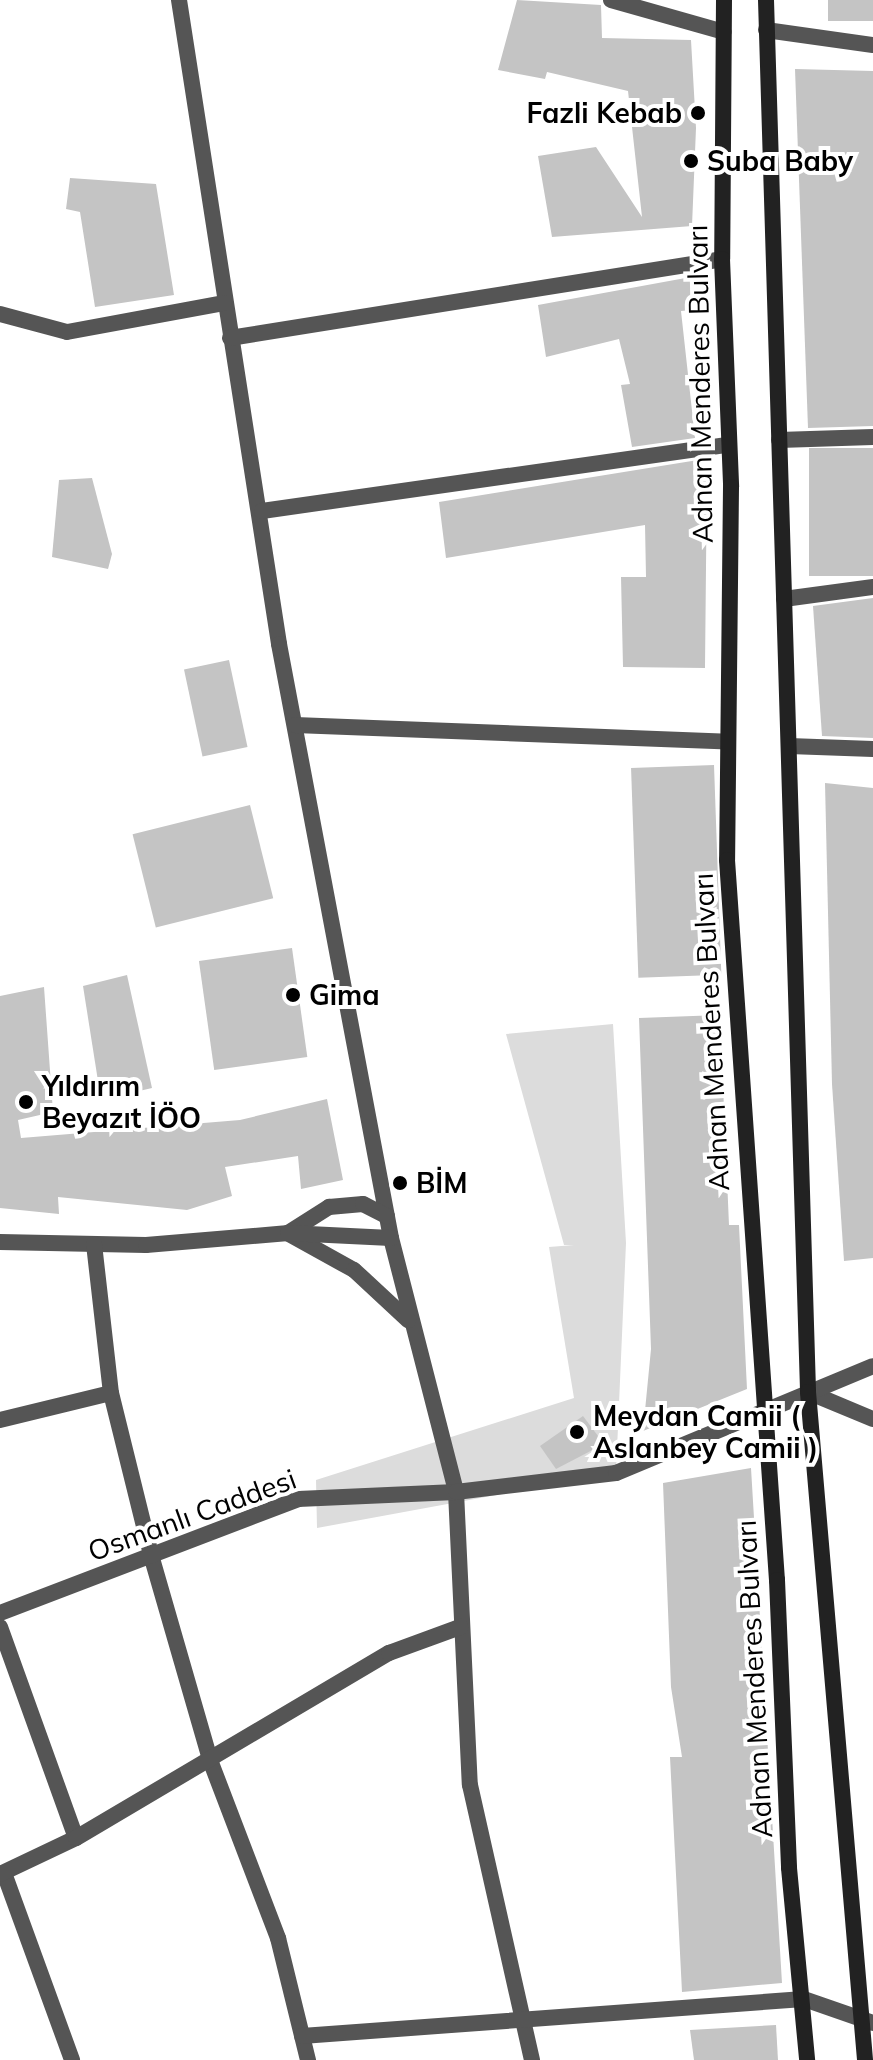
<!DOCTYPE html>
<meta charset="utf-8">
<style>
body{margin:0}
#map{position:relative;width:873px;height:2060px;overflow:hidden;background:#fff;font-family:Mulish,sans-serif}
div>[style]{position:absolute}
.green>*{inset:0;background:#dcdcdc}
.building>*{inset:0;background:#c4c4c4;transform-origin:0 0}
.minor>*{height:16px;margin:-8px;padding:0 8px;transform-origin:8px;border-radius:8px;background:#555}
.secondary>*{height:16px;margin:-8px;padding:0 8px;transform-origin:8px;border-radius:8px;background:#222}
.dots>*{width:22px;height:22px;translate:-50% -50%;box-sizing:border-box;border:4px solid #fff;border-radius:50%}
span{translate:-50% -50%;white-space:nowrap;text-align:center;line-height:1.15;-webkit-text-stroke:8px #fff;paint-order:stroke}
.poi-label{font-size:28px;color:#000;font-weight:700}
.right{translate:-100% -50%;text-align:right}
.left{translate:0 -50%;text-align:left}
.street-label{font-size:28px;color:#000}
</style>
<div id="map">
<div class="green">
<div style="clip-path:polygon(613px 1024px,626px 1243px,616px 1473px,317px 1528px,316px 1480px,574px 1398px,549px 1247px,574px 1245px,564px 1245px,506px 1034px)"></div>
</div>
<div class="building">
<div style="clip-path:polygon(517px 0,601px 5px,602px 38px,691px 40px,696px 128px,692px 226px,552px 237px,538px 156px,596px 147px,642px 217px,628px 91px,547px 72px,545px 79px,498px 70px)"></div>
<div style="left:828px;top:0;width:45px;height:21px"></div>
<div style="clip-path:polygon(795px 69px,873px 71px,873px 426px,808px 428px)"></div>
<div style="clip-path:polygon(70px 178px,156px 184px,174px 295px,95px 307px,80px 212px,66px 209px)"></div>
<div style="clip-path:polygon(691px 277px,693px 310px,681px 311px,695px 438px,632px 447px,621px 385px,630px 384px,619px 339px,546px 357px,538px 305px)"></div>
<div style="left:873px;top:448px;width:128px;height:64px;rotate:90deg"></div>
<div style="clip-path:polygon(698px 460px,699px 469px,707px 468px,705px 668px,623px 667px,621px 577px,646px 577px,645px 525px,446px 558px,439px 502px)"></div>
<div style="clip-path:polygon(92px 478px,112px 554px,108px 569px,52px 557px,59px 480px)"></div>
<div style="clip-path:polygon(873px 598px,873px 738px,822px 736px,813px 606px)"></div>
<div style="left:229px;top:660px;width:89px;height:46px;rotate:78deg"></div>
<div style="left:714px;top:765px;width:210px;height:83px;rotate:88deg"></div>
<div style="clip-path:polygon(825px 783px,873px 788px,873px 1258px,844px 1261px,832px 1084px)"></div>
<div style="left:250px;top:805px;width:96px;height:121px;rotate:76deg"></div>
<div style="left:292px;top:948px;width:110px;height:94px;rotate:82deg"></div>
<div style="clip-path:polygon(127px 975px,152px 1088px,101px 1100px,83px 986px)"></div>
<div style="clip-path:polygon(44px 987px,53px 1112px,18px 1120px,21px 1138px,240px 1120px,327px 1099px,343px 1180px,301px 1189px,298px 1156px,225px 1167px,232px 1196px,187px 1210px,58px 1197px,59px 1214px,0 1208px,0 996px)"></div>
<div style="clip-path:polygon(720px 1015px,729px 1225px,739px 1225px,747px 1389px,643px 1431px,651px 1349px,639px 1018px)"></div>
<div style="clip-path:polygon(583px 1416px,604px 1444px,556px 1469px,540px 1446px)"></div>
<div style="clip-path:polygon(751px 1468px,782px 1983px,682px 1992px,670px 1757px,682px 1757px,671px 1687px,663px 1483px)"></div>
<div style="clip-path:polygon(776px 2025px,778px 2060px,694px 2060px,690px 2030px)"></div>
</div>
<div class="minor">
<div style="left:179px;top:0;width:652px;rotate:81.17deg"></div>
<div style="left:279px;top:644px;width:604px;rotate:79.32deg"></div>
<div style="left:391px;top:1238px;width:262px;rotate:75.6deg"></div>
<div style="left:456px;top:1492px;width:293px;rotate:87.3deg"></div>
<div style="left:470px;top:1785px;width:282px;rotate:77.3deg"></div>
<div style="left:611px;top:0;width:117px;rotate:15.8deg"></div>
<div style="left:766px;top:30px;width:108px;rotate:8deg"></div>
<div style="left:0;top:314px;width:69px;rotate:15deg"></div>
<div style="left:67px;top:332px;width:159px;rotate:-10.5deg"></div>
<div style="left:230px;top:338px;width:498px;rotate:-9.1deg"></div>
<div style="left:779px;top:440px;width:94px;rotate:-1.8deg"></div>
<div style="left:262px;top:511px;width:468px;rotate:-8.1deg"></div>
<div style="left:784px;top:599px;width:90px;rotate:-7.7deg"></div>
<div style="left:295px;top:725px;width:433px;rotate:2.2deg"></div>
<div style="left:789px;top:746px;width:84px;rotate:2deg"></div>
<div style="left:288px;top:1233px;width:49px;rotate:-32.4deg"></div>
<div style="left:329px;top:1207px;width:34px;rotate:-5deg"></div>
<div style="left:363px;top:1204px;width:27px;rotate:27deg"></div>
<div style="left:289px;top:1234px;width:74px;rotate:29deg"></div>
<div style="left:354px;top:1270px;width:74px;rotate:42.8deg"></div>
<div style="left:0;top:1242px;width:146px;rotate:1.2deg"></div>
<div style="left:146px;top:1245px;width:143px;rotate:-4.8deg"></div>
<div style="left:288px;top:1233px;width:103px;rotate:2.8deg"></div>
<div style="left:94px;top:1244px;width:150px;rotate:83.5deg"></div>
<div style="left:111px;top:1393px;width:167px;rotate:76.1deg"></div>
<div style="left:151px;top:1555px;width:213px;rotate:73.9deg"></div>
<div style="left:210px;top:1760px;width:191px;rotate:69.1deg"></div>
<div style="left:278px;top:1938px;width:126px;rotate:76.2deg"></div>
<div style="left:808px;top:1392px;width:70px;rotate:22.6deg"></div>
<div style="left:0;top:1420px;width:114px;rotate:-13.7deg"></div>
<div style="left:0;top:1613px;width:319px;rotate:-20.9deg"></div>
<div style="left:298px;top:1499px;width:158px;rotate:-2.5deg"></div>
<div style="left:456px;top:1492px;width:161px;rotate:-6.8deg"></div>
<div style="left:616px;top:1473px;width:278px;rotate:-22.6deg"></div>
<div style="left:0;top:1627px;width:224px;rotate:70.2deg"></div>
<div style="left:4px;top:1873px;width:199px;rotate:70deg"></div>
<div style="left:0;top:1874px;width:84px;rotate:-25.3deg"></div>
<div style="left:76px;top:1838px;width:364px;rotate:-30.6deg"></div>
<div style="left:389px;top:1653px;width:76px;rotate:-20.1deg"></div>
<div style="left:302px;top:2036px;width:503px;rotate:-4.22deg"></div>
<div style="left:804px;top:1999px;width:73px;rotate:19.2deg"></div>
</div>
<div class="secondary">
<div style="left:724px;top:0;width:259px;rotate:90.4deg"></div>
<div style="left:722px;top:259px;width:228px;rotate:87.7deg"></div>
<div style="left:731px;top:487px;width:373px;rotate:90.6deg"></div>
<div style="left:727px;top:860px;width:722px;rotate:86.03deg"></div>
<div style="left:777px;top:1580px;width:288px;rotate:87.6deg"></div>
<div style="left:789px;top:1868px;width:193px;rotate:84.6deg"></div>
<div style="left:766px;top:0;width:1393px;rotate:88.27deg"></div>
<div style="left:808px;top:1392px;width:670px;rotate:85.12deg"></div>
</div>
<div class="dots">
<div style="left:698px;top:113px;background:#000"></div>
<div style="left:691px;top:161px;background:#000"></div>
<div style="left:293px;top:995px;background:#000"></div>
<div style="left:26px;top:1102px;background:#000"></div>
<div style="left:400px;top:1183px;background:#000"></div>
<div style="left:577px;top:1432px;background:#000"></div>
</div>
<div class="poi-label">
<span class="right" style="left:682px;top:113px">Fazli Kebab</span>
<span class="left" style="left:707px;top:161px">Suba Baby</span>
<span class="left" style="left:309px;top:995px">Gima</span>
<span class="left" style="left:42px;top:1102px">Yıldırım<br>Beyazıt İÖO</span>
<span class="left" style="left:416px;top:1183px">BİM</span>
<span class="left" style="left:593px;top:1432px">Meydan Camii (<br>Aslanbey Camii )</span>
</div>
<div class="street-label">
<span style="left:700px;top:384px;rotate:-91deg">Adnan Menderes Bulvarı</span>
<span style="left:711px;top:1032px;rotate:-93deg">Adnan Menderes Bulvarı</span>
<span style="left:192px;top:1515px;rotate:-20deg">Osmanlı Caddesi</span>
<span style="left:754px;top:1679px;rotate:-93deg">Adnan Menderes Bulvarı</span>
</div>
</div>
